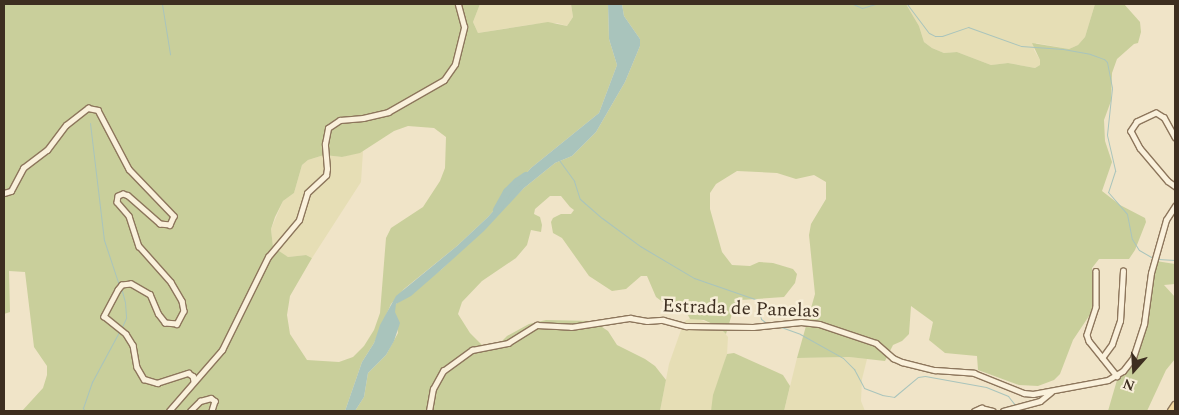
<!DOCTYPE html>
<style>
body{margin:0}
#map{position:relative;width:1179px;height:415px;overflow:hidden;background:#f0e4c8;font-family:Spectral,serif}
div>[style]{position:absolute}
.farmland>*{inset:0;background:#e6deb5}
.green>*{inset:0;background:#c9cf9b}
.water>*{inset:0;background:#a9c4bc}
.stream>*{height:1px;margin:-0.5px;padding:0 0.5px;transform-origin:0.5px;border-radius:0.5px;background:#a9c4bc}
.river>*{height:8px;margin:-4px;padding:0 4px;transform-origin:4px;border-radius:4px;background:#a9c4bc}
.roads{filter:drop-shadow(1px 0 #8d765c) drop-shadow(-1px 0 #8d765c) drop-shadow(0 1px #8d765c) drop-shadow(0 -1px #8d765c)}
.minor>*{height:4.5px;margin:-2.25px;padding:0 2.25px;transform-origin:2.25px;border-radius:2.25px;background:#faf1dc}
.major>*{height:5.5px;margin:-2.75px;padding:0 2.75px;transform-origin:2.75px;border-radius:2.75px;background:#f3d9a0}
span{translate:-50% -50%;white-space:nowrap;text-align:center;line-height:1.15;-webkit-text-stroke:5px #f7eed8;paint-order:stroke}
.street-label{font-size:19px;color:#3d2e20}
.frame{position:absolute;inset:0;border:5px solid #3d2e20;pointer-events:none}
.north{position:absolute;left:1109px;top:345px;width:50px;height:50px;-webkit-text-stroke:4px #f7eed8;paint-order:stroke;rotate:199deg;font-size:14px;font-weight:700;line-height:20px;text-align:center;color:#3d2e20}
.north::after{content:'';display:block;margin:auto;width:18px;height:22px;background:#3d2e20;clip-path:polygon(50% 0,100% 100%,50% 72%,0 100%)}
</style>
<div id="map">
<div class="farmland">
<div style="clip-path:polygon(480px 4px,571px 4px,573px 17px,567px 26px,557px 23px,534px 24px,478px 33px,473px 22px)"></div>
<div style="clip-path:polygon(906px 4px,1095px 4px,1085px 37px,1078px 45px,1069px 49px,1036px 43px,1034px 50px,1040px 60px,1040px 65px,1035px 68px,1008px 63px,991px 65px,957px 52px,944px 53px,932px 48px,924px 42px,919px 26px)"></div>
<div style="clip-path:polygon(363px 151px,361px 182px,312px 258px,306px 255px,288px 257px,282px 255px,273px 247px,271px 229px,283px 201px,294px 193px,302px 165px,308px 160px,324px 155px,342px 157px)"></div>
<div style="clip-path:polygon(695px 318px,720px 327px,728px 337px,727px 354px,711px 411px,660px 411px,669px 364px,681px 330px,686px 320px)"></div>
<div style="clip-path:polygon(849px 357px,867px 359px,862px 379px,861px 401px,865px 411px,784px 411px,797px 358px)"></div>
</div>
<div class="green">
<div style="clip-path:polygon(evenodd,4px 4px,480px 4px,473px 22px,478px 33px,548px 22px,567px 26px,573px 17px,571px 4px,608px 4px,609px 39px,617px 65px,599px 113px,531px 168px,488px 217px,457px 246px,404px 289px,391px 304px,374px 343px,362px 362px,345px 411px,22px 411px,43px 388px,47px 375px,47px 366px,34px 347px,25px 272px,9px 271px,10px 312px,4px 314px,4px 4px,408px 126px,434px 128px,446px 137px,445px 168px,440px 181px,423px 207px,391px 228px,386px 238px,380px 313px,374px 330px,364px 346px,353px 357px,339px 362px,307px 360px,290px 334px,287px 315px,290px 296px,312px 258px,306px 255px,288px 257px,273px 247px,271px 229px,275px 217px,283px 201px,294px 193px,302px 165px,308px 160px,324px 155px,342px 157px,360px 153px,394px 131px,408px 126px)"></div>
<div style="clip-path:polygon(622px 4px,906px 4px,919px 26px,924px 42px,932px 48px,944px 53px,957px 52px,991px 65px,1008px 63px,1035px 68px,1040px 65px,1040px 60px,1032px 43px,1069px 49px,1078px 45px,1085px 37px,1095px 4px,1124px 4px,1140px 22px,1141px 32px,1138px 43px,1134px 44px,1117px 59px,1112px 73px,1111px 101px,1104px 120px,1105px 141px,1112px 162px,1102px 191px,1120px 205px,1145px 218px,1146px 222px,1135px 250px,1129px 259px,1099px 259px,1092px 268px,1093px 310px,1073px 340px,1060px 374px,1054px 380px,1038px 386px,1019px 385px,978px 370px,977px 356px,945px 353px,929px 340px,933px 322px,911px 306px,909px 334px,902px 341px,893px 345px,885px 361px,849px 357px,797px 358px,815px 294px,809px 235px,811px 224px,826px 199px,826px 182px,814px 175px,796px 179px,777px 173px,737px 171px,716px 184px,710px 193px,710px 209px,722px 252px,732px 265px,750px 266px,759px 262px,773px 263px,793px 269px,797px 274px,795px 283px,784px 297px,741px 300px,734px 307px,726px 334px,719px 327px,704px 320px,690px 319px,686px 311px,664px 303px,656px 297px,647px 276px,641px 276px,626px 289px,612px 291px,589px 276px,562px 238px,553px 233px,551px 222px,553px 218px,561px 214px,571px 214px,574px 210px,570px 207px,561px 196px,550px 196px,535px 209px,534px 214px,540px 217px,542px 225px,541px 232px,531px 230px,527px 245px,516px 258px,482px 281px,462px 302px,458px 314px,470px 333px,483px 346px,498px 345px,507px 336px,529px 324px,546px 320px,593px 321px,608px 331px,617px 345px,645px 359px,655px 366px,666px 380px,660px 411px,355px 411px,364px 397px,368px 373px,386px 355px,398px 333px,394px 307px,396px 304px,442px 269px,524px 188px,555px 163px,572px 156px,596px 132px,625px 82px,640px 46px,640px 39px,624px 16px)"></div>
<div style="clip-path:polygon(1156px 261px,1175px 264px,1175px 284px,1164px 285px,1175px 297px,1175px 359px,1166px 370px,1147px 411px,1108px 411px,1117px 380px,1130px 364px,1145px 324px,1147px 302px)"></div>
<div style="clip-path:polygon(734px 353px,783px 375px,790px 386px,784px 411px,711px 411px,713px 395px,727px 354px)"></div>
</div>
<div class="water">
<div style="clip-path:polygon(608px 4px,622px 4px,624px 16px,640px 39px,640px 46px,625px 82px,596px 132px,572px 156px,555px 163px,524px 188px,484px 231px,442px 269px,411px 296px,396px 304px,395px 312px,400px 323px,394px 341px,386px 355px,368px 373px,364px 397px,355px 411px,345px 411px,362px 362px,374px 343px,380px 325px,396px 296px,457px 246px,488px 217px,531px 168px,599px 113px,617px 65px,609px 39px)"></div>
</div>
<div class="stream">
<div style="left:162px;top:4px;width:51px;rotate:80.9deg"></div>
<div style="left:853px;top:4px;width:10px;rotate:24deg"></div>
<div style="left:862px;top:8px;width:14px;rotate:-17deg"></div>
<div style="left:907px;top:4px;width:36px;rotate:53deg"></div>
<div style="left:929px;top:33px;width:7px;rotate:27deg"></div>
<div style="left:935px;top:36px;width:7px"></div>
<div style="left:942px;top:36px;width:28px;rotate:-19deg"></div>
<div style="left:968px;top:27px;width:56px;rotate:19.7deg"></div>
<div style="left:1021px;top:46px;width:42px;rotate:4.1deg"></div>
<div style="left:1063px;top:49px;width:27px;rotate:10deg"></div>
<div style="left:1090px;top:54px;width:15px;rotate:20deg"></div>
<div style="left:1104px;top:59px;width:4px;rotate:45deg"></div>
<div style="left:1107px;top:62px;width:26px;rotate:79deg"></div>
<div style="left:1112px;top:88px;width:47px;rotate:96.1deg"></div>
<div style="left:1107px;top:135px;width:37px;rotate:77deg"></div>
<div style="left:1115px;top:171px;width:22px;rotate:108deg"></div>
<div style="left:1108px;top:192px;width:29px;rotate:49deg"></div>
<div style="left:1127px;top:214px;width:25px;rotate:79deg"></div>
<div style="left:1132px;top:239px;width:13px;rotate:58deg"></div>
<div style="left:1139px;top:250px;width:14px;rotate:30deg"></div>
<div style="left:90px;top:123px;width:118px;rotate:83.2deg"></div>
<div style="left:104px;top:240px;width:47px;rotate:71.6deg"></div>
<div style="left:559px;top:160px;width:26px;rotate:54deg"></div>
<div style="left:574px;top:181px;width:19px;rotate:72deg"></div>
<div style="left:580px;top:199px;width:29px;rotate:41deg"></div>
<div style="left:602px;top:218px;width:47px;rotate:36.4deg"></div>
<div style="left:640px;top:246px;width:63px;rotate:30.7deg"></div>
<div style="left:694px;top:278px;width:65px;rotate:19deg"></div>
<div style="left:755px;top:299px;width:21px;rotate:73deg"></div>
<div style="left:761px;top:319px;width:5px;rotate:37deg"></div>
<div style="left:1158px;top:259px;width:17px;rotate:3deg"></div>
<div style="left:122px;top:291px;width:11px;rotate:75deg"></div>
<div style="left:125px;top:302px;width:16px;rotate:86deg"></div>
<div style="left:126px;top:318px;width:10px;rotate:114deg"></div>
<div style="left:781px;top:327px;width:20px;rotate:20deg"></div>
<div style="left:800px;top:334px;width:49px;rotate:29.2deg"></div>
<div style="left:843px;top:358px;width:16px;rotate:45deg"></div>
<div style="left:854px;top:369px;width:21px;rotate:62deg"></div>
<div style="left:864px;top:388px;width:19px;rotate:21deg"></div>
<div style="left:882px;top:395px;width:12px;rotate:9deg"></div>
<div style="left:894px;top:397px;width:31px;rotate:-40deg"></div>
<div style="left:918px;top:377px;width:7px;rotate:-8deg"></div>
<div style="left:925px;top:376px;width:62px;rotate:10.2deg"></div>
<div style="left:986px;top:387px;width:24px;rotate:22deg"></div>
<div style="left:1008px;top:396px;width:11px;rotate:52deg"></div>
<div style="left:85px;top:411px;width:4px;rotate:-124deg"></div>
<div style="left:83px;top:408px;width:28px;rotate:-71deg"></div>
<div style="left:92px;top:382px;width:57px;rotate:-61.6deg"></div>
</div>
<div class="river">
<div style="left:497px;top:210px;width:21px;rotate:-61deg"></div>
<div style="left:507px;top:192px;width:14px;rotate:-45deg"></div>
<div style="left:517px;top:182px;width:11px;rotate:-34deg"></div>
</div>
<div class="roads">
<div class="minor">
<div style="left:1175px;top:138px;width:23px;rotate:-119deg"></div>
<div style="left:1164px;top:118px;width:9px;rotate:-148deg"></div>
<div style="left:1156px;top:113px;width:21px;rotate:155deg"></div>
<div style="left:1137px;top:122px;width:11px;rotate:124deg"></div>
<div style="left:1131px;top:131px;width:19px;rotate:62deg"></div>
<div style="left:1140px;top:148px;width:43px;rotate:49.7deg"></div>
<div style="left:1168px;top:181px;width:9px;rotate:36deg"></div>
<div style="left:4px;top:193px;width:7px;rotate:-16deg"></div>
<div style="left:11px;top:191px;width:26px;rotate:-62deg"></div>
<div style="left:23px;top:168px;width:30px;rotate:-37deg"></div>
<div style="left:47px;top:150px;width:31px;rotate:-53deg"></div>
<div style="left:66px;top:125px;width:28px;rotate:-38deg"></div>
<div style="left:88px;top:108px;width:10px;rotate:11deg"></div>
<div style="left:98px;top:110px;width:67px;rotate:62.3deg"></div>
<div style="left:129px;top:169px;width:65px;rotate:46.2deg"></div>
<div style="left:174px;top:216px;width:10px;rotate:114deg"></div>
<div style="left:170px;top:225px;width:10px;rotate:-174deg"></div>
<div style="left:160px;top:224px;width:43px;rotate:-138.8deg"></div>
<div style="left:128px;top:196px;width:5px;rotate:-158deg"></div>
<div style="left:123px;top:194px;width:5px;rotate:158deg"></div>
<div style="left:118px;top:196px;width:6px;rotate:99deg"></div>
<div style="left:117px;top:202px;width:18px;rotate:49deg"></div>
<div style="left:129px;top:216px;width:32px;rotate:72deg"></div>
<div style="left:139px;top:246px;width:48px;rotate:48.4deg"></div>
<div style="left:171px;top:282px;width:22px;rotate:60deg"></div>
<div style="left:182px;top:301px;width:10px;rotate:79deg"></div>
<div style="left:184px;top:311px;width:15px;rotate:118deg"></div>
<div style="left:177px;top:324px;width:12px;rotate:-175deg"></div>
<div style="left:165px;top:323px;width:11px;rotate:-128deg"></div>
<div style="left:158px;top:314px;width:21px;rotate:-113deg"></div>
<div style="left:150px;top:295px;width:22px;rotate:-150deg"></div>
<div style="left:131px;top:284px;width:9px;rotate:174deg"></div>
<div style="left:122px;top:285px;width:6px;rotate:129deg"></div>
<div style="left:118px;top:290px;width:30px;rotate:118deg"></div>
<div style="left:104px;top:316px;width:28px;rotate:39deg"></div>
<div style="left:126px;top:334px;width:13px;rotate:58deg"></div>
<div style="left:133px;top:345px;width:22px;rotate:80deg"></div>
<div style="left:137px;top:367px;width:14px;rotate:60deg"></div>
<div style="left:144px;top:379px;width:14px;rotate:17deg"></div>
<div style="left:157px;top:383px;width:33px;rotate:-18deg"></div>
<div style="left:188px;top:373px;width:6px;rotate:31deg"></div>
<div style="left:193px;top:376px;width:5px;rotate:79deg"></div>
<div style="left:1096px;top:271px;width:36px;rotate:90deg"></div>
<div style="left:1096px;top:307px;width:29px;rotate:108deg"></div>
<div style="left:1087px;top:335px;width:6px;rotate:72deg"></div>
<div style="left:1089px;top:341px;width:45px;rotate:51.3deg"></div>
<div style="left:1102px;top:358px;width:17px;rotate:-54deg"></div>
<div style="left:1112px;top:344px;width:24px;rotate:-71deg"></div>
<div style="left:1120px;top:321px;width:50px;rotate:-86.6deg"></div>
<div style="left:169px;top:411px;width:81px;rotate:-49deg"></div>
<div style="left:222px;top:350px;width:104px;rotate:-63.7deg"></div>
<div style="left:268px;top:257px;width:48px;rotate:-50deg"></div>
<div style="left:299px;top:220px;width:28px;rotate:-73deg"></div>
<div style="left:307px;top:193px;width:26px;rotate:-43deg"></div>
<div style="left:326px;top:175px;width:6px;rotate:-81deg"></div>
<div style="left:327px;top:169px;width:25px;rotate:-95deg"></div>
<div style="left:325px;top:144px;width:16px;rotate:-79deg"></div>
<div style="left:328px;top:128px;width:14px;rotate:-34deg"></div>
<div style="left:340px;top:120px;width:23px;rotate:-5deg"></div>
<div style="left:363px;top:118px;width:26px;rotate:-13deg"></div>
<div style="left:388px;top:112px;width:64px;rotate:-29.7deg"></div>
<div style="left:444px;top:80px;width:19px;rotate:-55deg"></div>
<div style="left:455px;top:64px;width:38px;rotate:-76deg"></div>
<div style="left:464px;top:27px;width:24px;rotate:-105deg"></div>
<div style="left:190px;top:411px;width:14px;rotate:-45deg"></div>
<div style="left:200px;top:401px;width:11px;rotate:-15deg"></div>
<div style="left:211px;top:398px;width:5px;rotate:37deg"></div>
<div style="left:215px;top:401px;width:10px;rotate:107deg"></div>
<div style="left:429px;top:411px;width:22px;rotate:-80deg"></div>
<div style="left:433px;top:389px;width:21px;rotate:-61deg"></div>
<div style="left:443px;top:371px;width:36px;rotate:-36deg"></div>
<div style="left:472px;top:350px;width:37px;rotate:-11deg"></div>
<div style="left:508px;top:343px;width:34px;rotate:-32deg"></div>
<div style="left:537px;top:325px;width:34px;rotate:3deg"></div>
<div style="left:571px;top:327px;width:60px;rotate:-8.7deg"></div>
<div style="left:630px;top:318px;width:17px;rotate:10deg"></div>
<div style="left:647px;top:321px;width:16px;rotate:-4deg"></div>
<div style="left:663px;top:320px;width:24px;rotate:15deg"></div>
<div style="left:686px;top:326px;width:67px;rotate:0.9deg"></div>
<div style="left:753px;top:327px;width:48px;rotate:-5.9deg"></div>
<div style="left:801px;top:322px;width:18px;rotate:6deg"></div>
<div style="left:819px;top:324px;width:60px;rotate:18.4deg"></div>
<div style="left:876px;top:343px;width:23px;rotate:41deg"></div>
<div style="left:893px;top:358px;width:10px;rotate:24deg"></div>
<div style="left:902px;top:362px;width:34px;rotate:14deg"></div>
<div style="left:935px;top:370px;width:39px;rotate:4deg"></div>
<div style="left:974px;top:373px;width:54px;rotate:21.8deg"></div>
<div style="left:1024px;top:393px;width:9px;rotate:6deg"></div>
<div style="left:1033px;top:394px;width:76px;rotate:-10.6deg"></div>
<div style="left:1108px;top:380px;width:17px;rotate:-31deg"></div>
<div style="left:1123px;top:371px;width:16px;rotate:-52deg"></div>
<div style="left:1133px;top:358px;width:36px;rotate:-72deg"></div>
<div style="left:1144px;top:324px;width:51px;rotate:-82.2deg"></div>
<div style="left:1151px;top:273px;width:55px;rotate:-74.2deg"></div>
<div style="left:1166px;top:220px;width:17px;rotate:-57deg"></div>
<div style="left:974px;top:411px;width:8px;rotate:-23deg"></div>
<div style="left:981px;top:408px;width:12px;rotate:14deg"></div>
<div style="left:1003px;top:411px;width:38px;rotate:-15deg"></div>
<div style="left:1040px;top:401px;width:14px;rotate:-39deg"></div>
</div>
<div class="major">
<div style="left:1171px;top:411px;width:7px;rotate:-56deg"></div>
</div>
</div>
<div class="street-label">
<span style="left:741px;top:309px;rotate:2deg">Estrada de Panelas</span>
</div>
<div class="frame"></div>
<div class="north">N</div>
</div>
